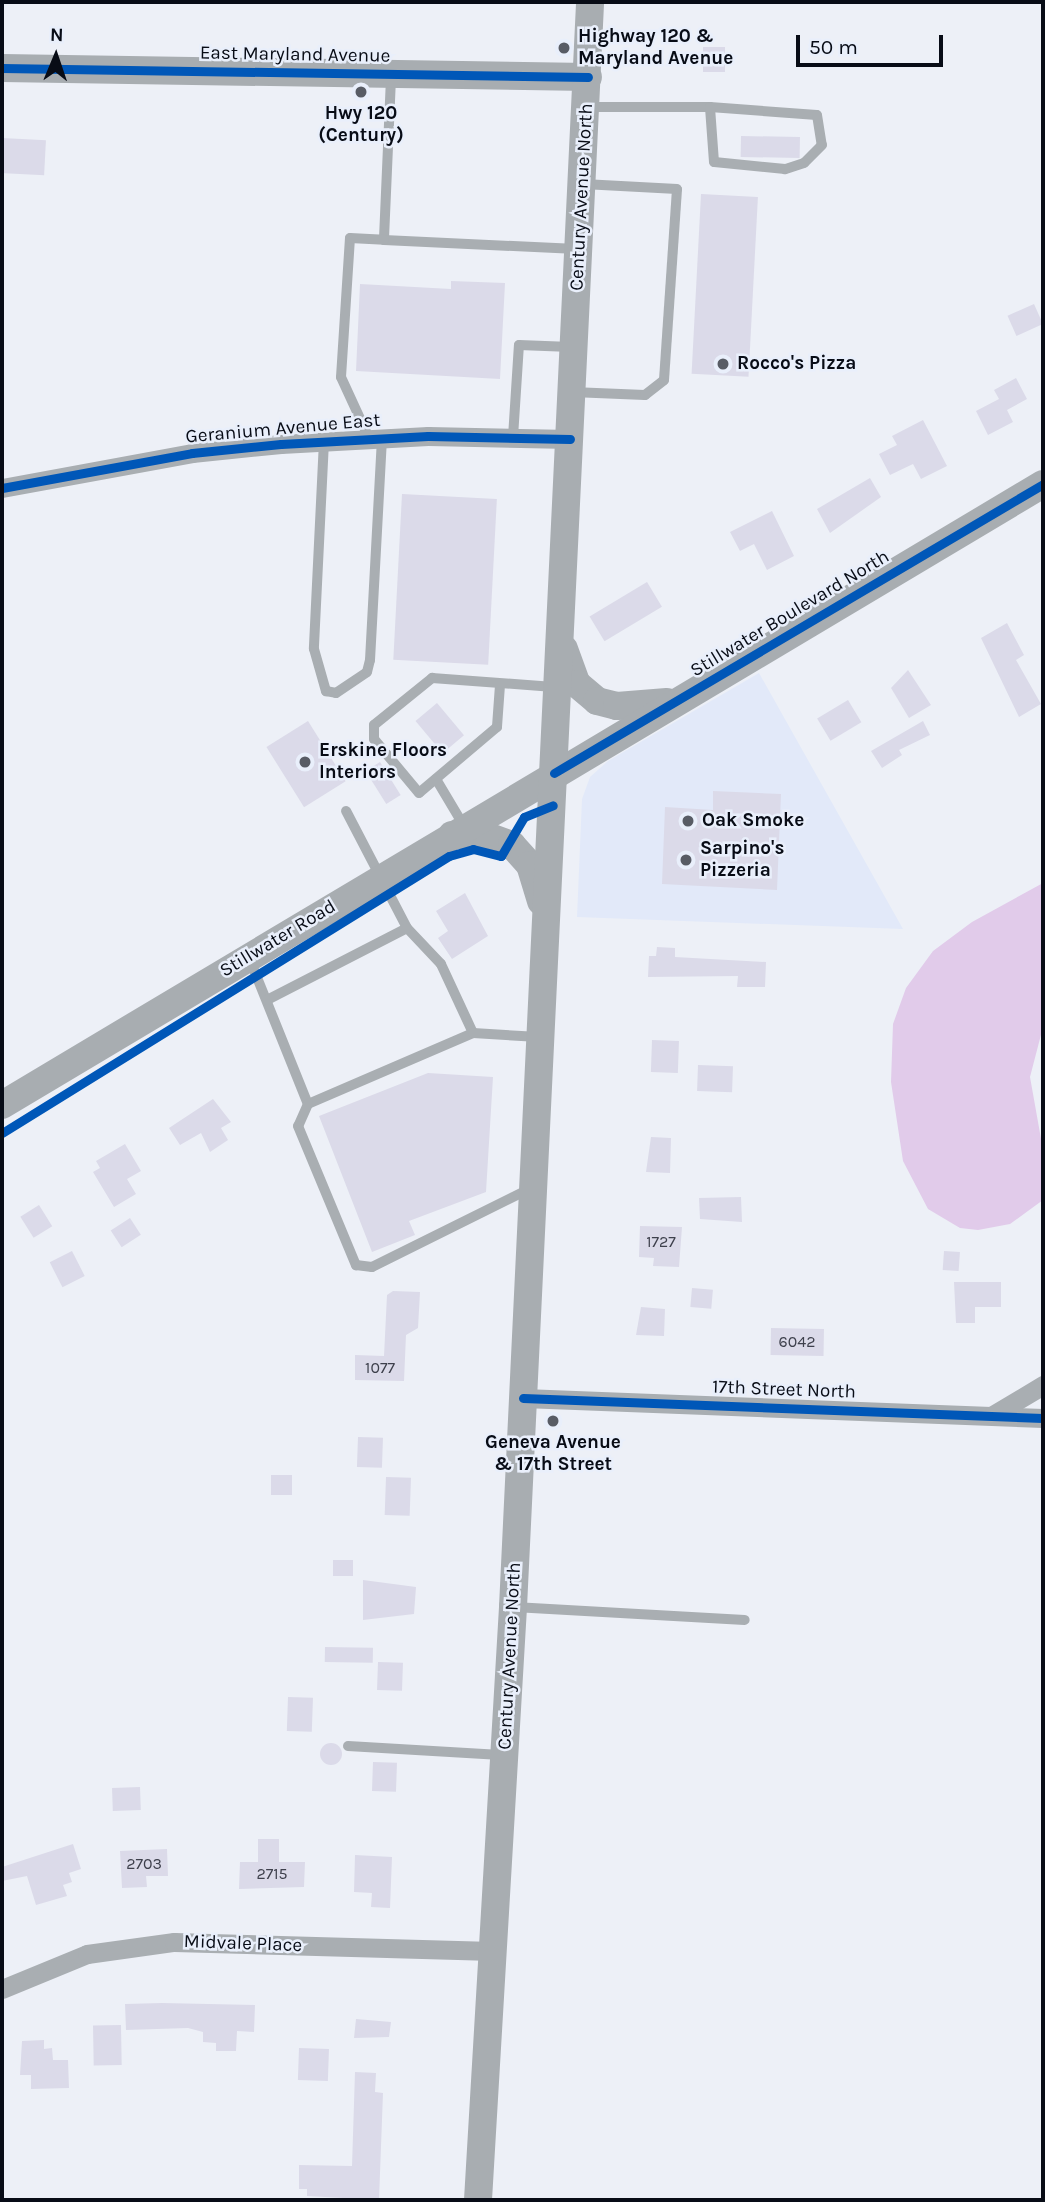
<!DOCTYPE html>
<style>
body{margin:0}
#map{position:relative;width:1045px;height:2202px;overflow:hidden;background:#edf0f7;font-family:Karla,sans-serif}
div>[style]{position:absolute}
.built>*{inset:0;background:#e2e9f9}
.forest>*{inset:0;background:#e1cbea}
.building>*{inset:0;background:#dbdae9;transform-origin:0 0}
.round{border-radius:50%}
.lane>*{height:10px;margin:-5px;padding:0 5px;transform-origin:5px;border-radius:5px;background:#a9aeb2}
.street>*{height:19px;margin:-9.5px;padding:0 9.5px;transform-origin:9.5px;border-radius:9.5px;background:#a9aeb2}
.secondary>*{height:28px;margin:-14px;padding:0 14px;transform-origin:14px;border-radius:14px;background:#a8adb1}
.cycleway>*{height:9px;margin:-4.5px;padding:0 4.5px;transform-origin:4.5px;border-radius:4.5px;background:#0057b8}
.dots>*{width:19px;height:19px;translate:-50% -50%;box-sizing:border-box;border:4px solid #e9effb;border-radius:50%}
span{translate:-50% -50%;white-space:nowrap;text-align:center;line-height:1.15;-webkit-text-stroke:5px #e9effb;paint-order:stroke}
.number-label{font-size:16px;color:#3e404c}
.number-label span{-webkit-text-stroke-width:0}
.poi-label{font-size:19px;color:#080c16;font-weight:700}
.left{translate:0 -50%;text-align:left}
.street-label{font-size:19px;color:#080c16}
.frame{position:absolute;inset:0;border:4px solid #080c16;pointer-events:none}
.north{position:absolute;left:21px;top:21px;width:70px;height:70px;-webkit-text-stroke:5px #e9effb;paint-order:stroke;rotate:2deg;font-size:19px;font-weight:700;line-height:28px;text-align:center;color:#080c16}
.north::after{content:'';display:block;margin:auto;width:24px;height:32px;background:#080c16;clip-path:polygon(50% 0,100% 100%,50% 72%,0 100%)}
.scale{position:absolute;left:796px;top:35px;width:147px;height:32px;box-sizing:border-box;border:4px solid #080c16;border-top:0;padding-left:9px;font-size:21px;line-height:24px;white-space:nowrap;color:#080c16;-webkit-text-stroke:5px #e9effb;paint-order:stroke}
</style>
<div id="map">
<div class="built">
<div style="clip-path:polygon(759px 673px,903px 929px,577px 917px,582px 799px,590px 777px,608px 761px)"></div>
</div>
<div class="forest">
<div style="clip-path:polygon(1043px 883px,1043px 1027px,1030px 1077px,1043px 1150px,1043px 1200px,1010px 1224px,978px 1230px,960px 1228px,928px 1209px,903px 1161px,891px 1082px,893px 1024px,906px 988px,933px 951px,972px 922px)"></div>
</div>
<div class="building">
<div style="left:703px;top:47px;width:22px;height:25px"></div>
<div style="left:741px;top:136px;width:59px;height:21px;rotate:1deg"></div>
<div style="left:2px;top:138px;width:44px;height:35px;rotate:3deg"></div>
<div style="left:701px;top:194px;width:57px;height:180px;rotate:3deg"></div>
<div style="clip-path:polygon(451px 281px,505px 283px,500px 379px,356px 371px,360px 284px,451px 289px)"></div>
<div style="left:1034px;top:304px;width:22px;height:29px;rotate:66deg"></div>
<div style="clip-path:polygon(1016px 378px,1027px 399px,1007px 410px,1013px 422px,988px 435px,976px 411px,999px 399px,994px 390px)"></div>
<div style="clip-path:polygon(923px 420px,947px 466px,921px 479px,913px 464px,890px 475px,879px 454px,897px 445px,892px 436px)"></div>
<div style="clip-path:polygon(870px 478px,881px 497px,830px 533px,817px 509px)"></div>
<div style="left:402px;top:494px;width:95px;height:166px;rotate:3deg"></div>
<div style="clip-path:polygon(772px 511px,794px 556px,767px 570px,754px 544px,740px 551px,730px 532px)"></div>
<div style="left:647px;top:582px;width:29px;height:67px;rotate:59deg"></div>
<div style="clip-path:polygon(1007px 623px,1024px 655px,1016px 660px,1041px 704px,1019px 717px,981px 638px)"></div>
<div style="clip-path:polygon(908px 670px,931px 705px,909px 718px,891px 688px)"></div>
<div style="left:848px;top:700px;width:26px;height:36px;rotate:59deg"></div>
<div style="left:437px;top:703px;width:42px;height:28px;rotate:50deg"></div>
<div style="left:308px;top:721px;width:71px;height:49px;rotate:58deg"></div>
<div style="clip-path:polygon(923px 721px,930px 735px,899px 750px,902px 755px,882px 768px,871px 751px)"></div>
<div style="left:380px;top:762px;width:39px;height:17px;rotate:58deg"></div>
<div style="clip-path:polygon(713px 791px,781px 794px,777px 890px,662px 884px,665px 807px,713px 810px)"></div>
<div style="clip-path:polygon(465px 893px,488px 936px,452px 959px,438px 938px,448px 931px,436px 911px)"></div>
<div style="clip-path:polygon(657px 947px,675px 948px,675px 957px,766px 962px,765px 987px,737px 987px,738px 976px,648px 977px,649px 956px,656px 956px)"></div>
<div style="left:652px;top:1040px;width:27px;height:32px;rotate:2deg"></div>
<div style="left:698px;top:1065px;width:35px;height:26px;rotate:2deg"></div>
<div style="clip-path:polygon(428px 1073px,493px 1077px,486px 1192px,409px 1221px,415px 1235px,372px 1252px,319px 1116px)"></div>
<div style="clip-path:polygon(213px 1099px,231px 1122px,221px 1128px,228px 1140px,210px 1152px,201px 1133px,180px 1145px,169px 1128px)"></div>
<div style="clip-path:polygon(651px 1137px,671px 1138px,670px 1173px,646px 1172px)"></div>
<div style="clip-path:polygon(125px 1144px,141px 1171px,127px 1179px,136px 1194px,114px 1207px,93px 1172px,100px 1168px,96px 1161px)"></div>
<div style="clip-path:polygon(741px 1197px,742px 1222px,700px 1219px,699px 1198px)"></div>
<div style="left:39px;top:1205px;width:25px;height:22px;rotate:58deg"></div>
<div style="left:130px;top:1218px;width:20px;height:23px;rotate:57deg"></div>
<div style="clip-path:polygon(640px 1226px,682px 1227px,679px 1267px,653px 1266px,654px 1258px,639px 1257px)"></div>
<div style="left:72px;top:1251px;width:28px;height:25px;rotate:63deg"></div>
<div style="left:944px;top:1251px;width:16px;height:19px;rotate:4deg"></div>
<div style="clip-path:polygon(954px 1282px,1001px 1282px,1001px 1307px,975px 1307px,975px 1323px,956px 1323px)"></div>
<div style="left:692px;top:1288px;width:21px;height:19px;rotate:5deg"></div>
<div style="clip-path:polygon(393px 1291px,420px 1292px,418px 1328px,406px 1335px,404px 1381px,355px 1380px,355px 1355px,384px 1356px,387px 1295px)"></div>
<div style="clip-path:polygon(641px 1307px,665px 1309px,664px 1336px,636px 1335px)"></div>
<div style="left:771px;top:1328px;width:53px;height:27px;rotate:1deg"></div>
<div style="left:358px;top:1437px;width:25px;height:30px;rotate:2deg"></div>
<div style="left:271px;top:1475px;width:21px;height:20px"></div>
<div style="left:386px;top:1477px;width:25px;height:38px;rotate:2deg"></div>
<div style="left:333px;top:1560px;width:20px;height:16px"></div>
<div style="clip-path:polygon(363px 1580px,416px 1587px,414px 1614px,363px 1620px)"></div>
<div style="left:325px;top:1647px;width:48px;height:15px;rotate:1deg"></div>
<div style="left:378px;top:1662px;width:25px;height:28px;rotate:2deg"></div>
<div style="left:288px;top:1697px;width:25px;height:34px;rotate:2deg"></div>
<div class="round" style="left:320px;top:1743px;width:22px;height:22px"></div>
<div style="left:373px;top:1762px;width:24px;height:29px;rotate:2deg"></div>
<div style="left:140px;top:1787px;width:23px;height:28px;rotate:88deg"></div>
<div style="clip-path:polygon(258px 1839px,279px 1839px,279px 1862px,305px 1862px,304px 1887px,239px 1889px,240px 1862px,258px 1862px)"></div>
<div style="clip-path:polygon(73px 1844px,81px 1869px,69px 1873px,72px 1882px,63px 1885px,67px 1896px,36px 1905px,27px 1876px,2px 1881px,2px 1867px)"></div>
<div style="clip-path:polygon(167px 1849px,168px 1876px,146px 1876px,147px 1887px,122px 1888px,120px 1851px)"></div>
<div style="clip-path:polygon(355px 1855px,392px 1857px,390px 1908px,371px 1907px,372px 1893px,354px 1892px)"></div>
<div style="clip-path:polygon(162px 2003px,255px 2005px,254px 2032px,237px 2031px,236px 2051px,216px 2051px,216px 2043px,203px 2042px,203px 2032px,188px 2028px,126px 2030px,125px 2004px)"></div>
<div style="clip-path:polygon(356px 2019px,391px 2022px,389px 2037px,354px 2038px)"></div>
<div style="left:121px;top:2025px;width:40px;height:28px;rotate:89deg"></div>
<div style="clip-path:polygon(44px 2040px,44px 2049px,52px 2048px,53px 2060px,68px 2060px,69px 2088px,31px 2089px,31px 2075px,20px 2075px,22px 2041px)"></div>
<div style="left:299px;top:2048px;width:30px;height:32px;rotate:2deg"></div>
<div style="clip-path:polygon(355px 2072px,376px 2073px,375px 2092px,383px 2093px,379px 2200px,307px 2196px,307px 2189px,299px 2189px,299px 2165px,352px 2166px)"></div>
</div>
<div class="lane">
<div style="left:391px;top:78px;width:162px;rotate:92.5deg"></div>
<div style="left:384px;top:240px;width:193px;rotate:2.7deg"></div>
<div style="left:586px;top:107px;width:124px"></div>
<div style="left:710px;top:107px;width:107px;rotate:4.3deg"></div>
<div style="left:817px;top:115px;width:30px;rotate:81deg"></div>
<div style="left:822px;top:145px;width:25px;rotate:135deg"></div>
<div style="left:804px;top:163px;width:20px;rotate:162deg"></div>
<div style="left:785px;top:169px;width:71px;rotate:-174.4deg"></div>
<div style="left:714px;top:162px;width:55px;rotate:-94.2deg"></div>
<div style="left:572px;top:392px;width:73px;rotate:2.4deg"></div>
<div style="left:645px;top:395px;width:24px;rotate:-38deg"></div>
<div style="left:664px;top:380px;width:191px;rotate:-86.1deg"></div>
<div style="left:677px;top:189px;width:94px;rotate:-177deg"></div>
<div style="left:513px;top:437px;width:92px;rotate:-86.3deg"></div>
<div style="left:519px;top:345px;width:52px;rotate:2.2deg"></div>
<div style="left:369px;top:438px;width:67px;rotate:-114.7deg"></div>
<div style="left:341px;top:377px;width:139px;rotate:-86.3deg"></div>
<div style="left:350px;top:238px;width:34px;rotate:3deg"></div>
<div style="left:324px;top:441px;width:208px;rotate:92.8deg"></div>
<div style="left:314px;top:649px;width:44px;rotate:74.1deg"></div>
<div style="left:326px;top:691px;width:10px;rotate:11deg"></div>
<div style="left:336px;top:693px;width:37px;rotate:-34deg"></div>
<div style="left:367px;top:672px;width:12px;rotate:-76deg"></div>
<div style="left:370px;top:660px;width:222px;rotate:-86.9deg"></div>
<div style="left:500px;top:685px;width:42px;rotate:94.1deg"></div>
<div style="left:497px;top:727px;width:102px;rotate:139.8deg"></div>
<div style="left:419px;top:793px;width:70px;rotate:-129.8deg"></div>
<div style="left:374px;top:739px;width:14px;rotate:-90deg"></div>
<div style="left:374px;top:725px;width:75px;rotate:-39deg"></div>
<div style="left:432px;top:678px;width:122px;rotate:4.2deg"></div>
<div style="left:436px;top:779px;width:55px;rotate:59.2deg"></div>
<div style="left:250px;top:960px;width:155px;rotate:68.1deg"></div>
<div style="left:308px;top:1104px;width:180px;rotate:-23.3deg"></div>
<div style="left:473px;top:1033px;width:76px;rotate:-114.9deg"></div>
<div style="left:441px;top:964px;width:50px;rotate:-133.4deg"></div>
<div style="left:407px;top:928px;width:132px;rotate:-117.5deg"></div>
<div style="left:267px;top:1000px;width:157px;rotate:-27.2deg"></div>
<div style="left:473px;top:1033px;width:66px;rotate:3.5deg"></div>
<div style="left:308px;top:1104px;width:24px;rotate:114deg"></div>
<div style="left:298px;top:1126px;width:151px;rotate:67.4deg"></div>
<div style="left:356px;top:1265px;width:16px;rotate:7deg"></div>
<div style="left:372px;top:1267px;width:175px;rotate:-26.4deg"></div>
<div style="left:514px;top:1607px;width:231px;rotate:3.2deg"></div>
<div style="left:348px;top:1746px;width:153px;rotate:3.4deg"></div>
</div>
<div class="street">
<div style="left:2px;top:488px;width:193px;rotate:-10.4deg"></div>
<div style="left:192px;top:453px;width:89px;rotate:-5.8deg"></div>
<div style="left:281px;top:444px;width:147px;rotate:-3.1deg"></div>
<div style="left:428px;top:436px;width:142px;rotate:1.2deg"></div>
<div style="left:523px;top:1398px;width:520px;rotate:2.2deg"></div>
<div style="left:993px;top:1415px;width:58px;rotate:-31deg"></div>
<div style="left:2px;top:1989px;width:92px;rotate:-22.4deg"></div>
<div style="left:87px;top:1954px;width:88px;rotate:-7.9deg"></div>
<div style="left:174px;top:1942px;width:319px;rotate:1.6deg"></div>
</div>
<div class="secondary">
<div style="left:2px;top:68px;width:586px;rotate:0.88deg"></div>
<div style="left:564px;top:649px;width:37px;rotate:70deg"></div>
<div style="left:577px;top:684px;width:26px;rotate:40deg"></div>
<div style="left:597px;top:701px;width:21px;rotate:14deg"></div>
<div style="left:617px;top:706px;width:50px;rotate:-4.6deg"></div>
<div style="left:452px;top:835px;width:32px"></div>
<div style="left:484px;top:835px;width:30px;rotate:20deg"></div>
<div style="left:512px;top:845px;width:27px;rotate:48deg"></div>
<div style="left:530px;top:865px;width:38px;rotate:73deg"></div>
<div style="left:2px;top:1105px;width:1212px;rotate:-30.82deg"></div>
<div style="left:478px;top:2200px;width:594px;rotate:-86.62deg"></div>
<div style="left:513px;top:1607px;width:1607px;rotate:-87.25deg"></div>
</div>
<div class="cycleway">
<div style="left:2px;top:68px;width:586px;rotate:0.88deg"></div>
<div style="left:2px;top:488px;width:193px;rotate:-10.4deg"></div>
<div style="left:192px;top:453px;width:89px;rotate:-5.8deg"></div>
<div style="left:281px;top:444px;width:147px;rotate:-3.1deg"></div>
<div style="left:428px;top:436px;width:142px;rotate:1.2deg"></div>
<div style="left:554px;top:773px;width:568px;rotate:-30.58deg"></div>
<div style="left:2px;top:1133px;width:526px;rotate:-31.79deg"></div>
<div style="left:449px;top:856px;width:25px;rotate:-16deg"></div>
<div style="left:473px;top:849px;width:29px;rotate:14deg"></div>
<div style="left:501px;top:856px;width:45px;rotate:-59.5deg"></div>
<div style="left:524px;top:817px;width:31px;rotate:-22deg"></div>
<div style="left:523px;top:1398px;width:520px;rotate:2.2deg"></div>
</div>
<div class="dots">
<div style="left:564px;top:48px;background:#585c65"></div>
<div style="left:361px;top:92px;background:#585c65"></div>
<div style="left:723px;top:364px;background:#585c65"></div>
<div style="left:305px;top:762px;background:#585c65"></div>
<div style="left:688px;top:821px;background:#585c65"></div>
<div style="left:686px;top:860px;background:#585c65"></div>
<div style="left:553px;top:1421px;background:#585c65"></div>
</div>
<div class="number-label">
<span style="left:661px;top:1242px">1727</span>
<span style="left:797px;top:1342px">6042</span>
<span style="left:380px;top:1368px">1077</span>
<span style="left:144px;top:1864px">2703</span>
<span style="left:272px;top:1874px">2715</span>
</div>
<div class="poi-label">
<span class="left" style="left:578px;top:48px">Highway 120 &amp;<br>Maryland Avenue</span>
<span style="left:361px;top:125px">Hwy 120<br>(Century)</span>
<span class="left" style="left:737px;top:364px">Rocco's Pizza</span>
<span class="left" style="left:319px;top:762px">Erskine Floors<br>Interiors</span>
<span class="left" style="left:702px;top:821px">Oak Smoke</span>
<span class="left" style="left:700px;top:860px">Sarpino's<br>Pizzeria</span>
<span style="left:553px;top:1454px">Geneva Avenue<br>&amp; 17th Street</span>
</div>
<div class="street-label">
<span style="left:295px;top:55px;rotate:1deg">East Maryland Avenue</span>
<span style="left:582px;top:197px;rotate:-87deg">Century Avenue North</span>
<span style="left:283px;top:429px;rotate:-5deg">Geranium Avenue East</span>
<span style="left:790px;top:614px;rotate:-31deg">Stillwater Boulevard North</span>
<span style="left:278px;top:939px;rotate:-31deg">Stillwater Road</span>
<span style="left:784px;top:1390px;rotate:2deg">17th Street North</span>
<span style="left:510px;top:1656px;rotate:-87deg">Century Avenue North</span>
<span style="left:243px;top:1944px;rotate:2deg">Midvale Place</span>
</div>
<div class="frame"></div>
<div class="north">N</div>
<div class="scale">50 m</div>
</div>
